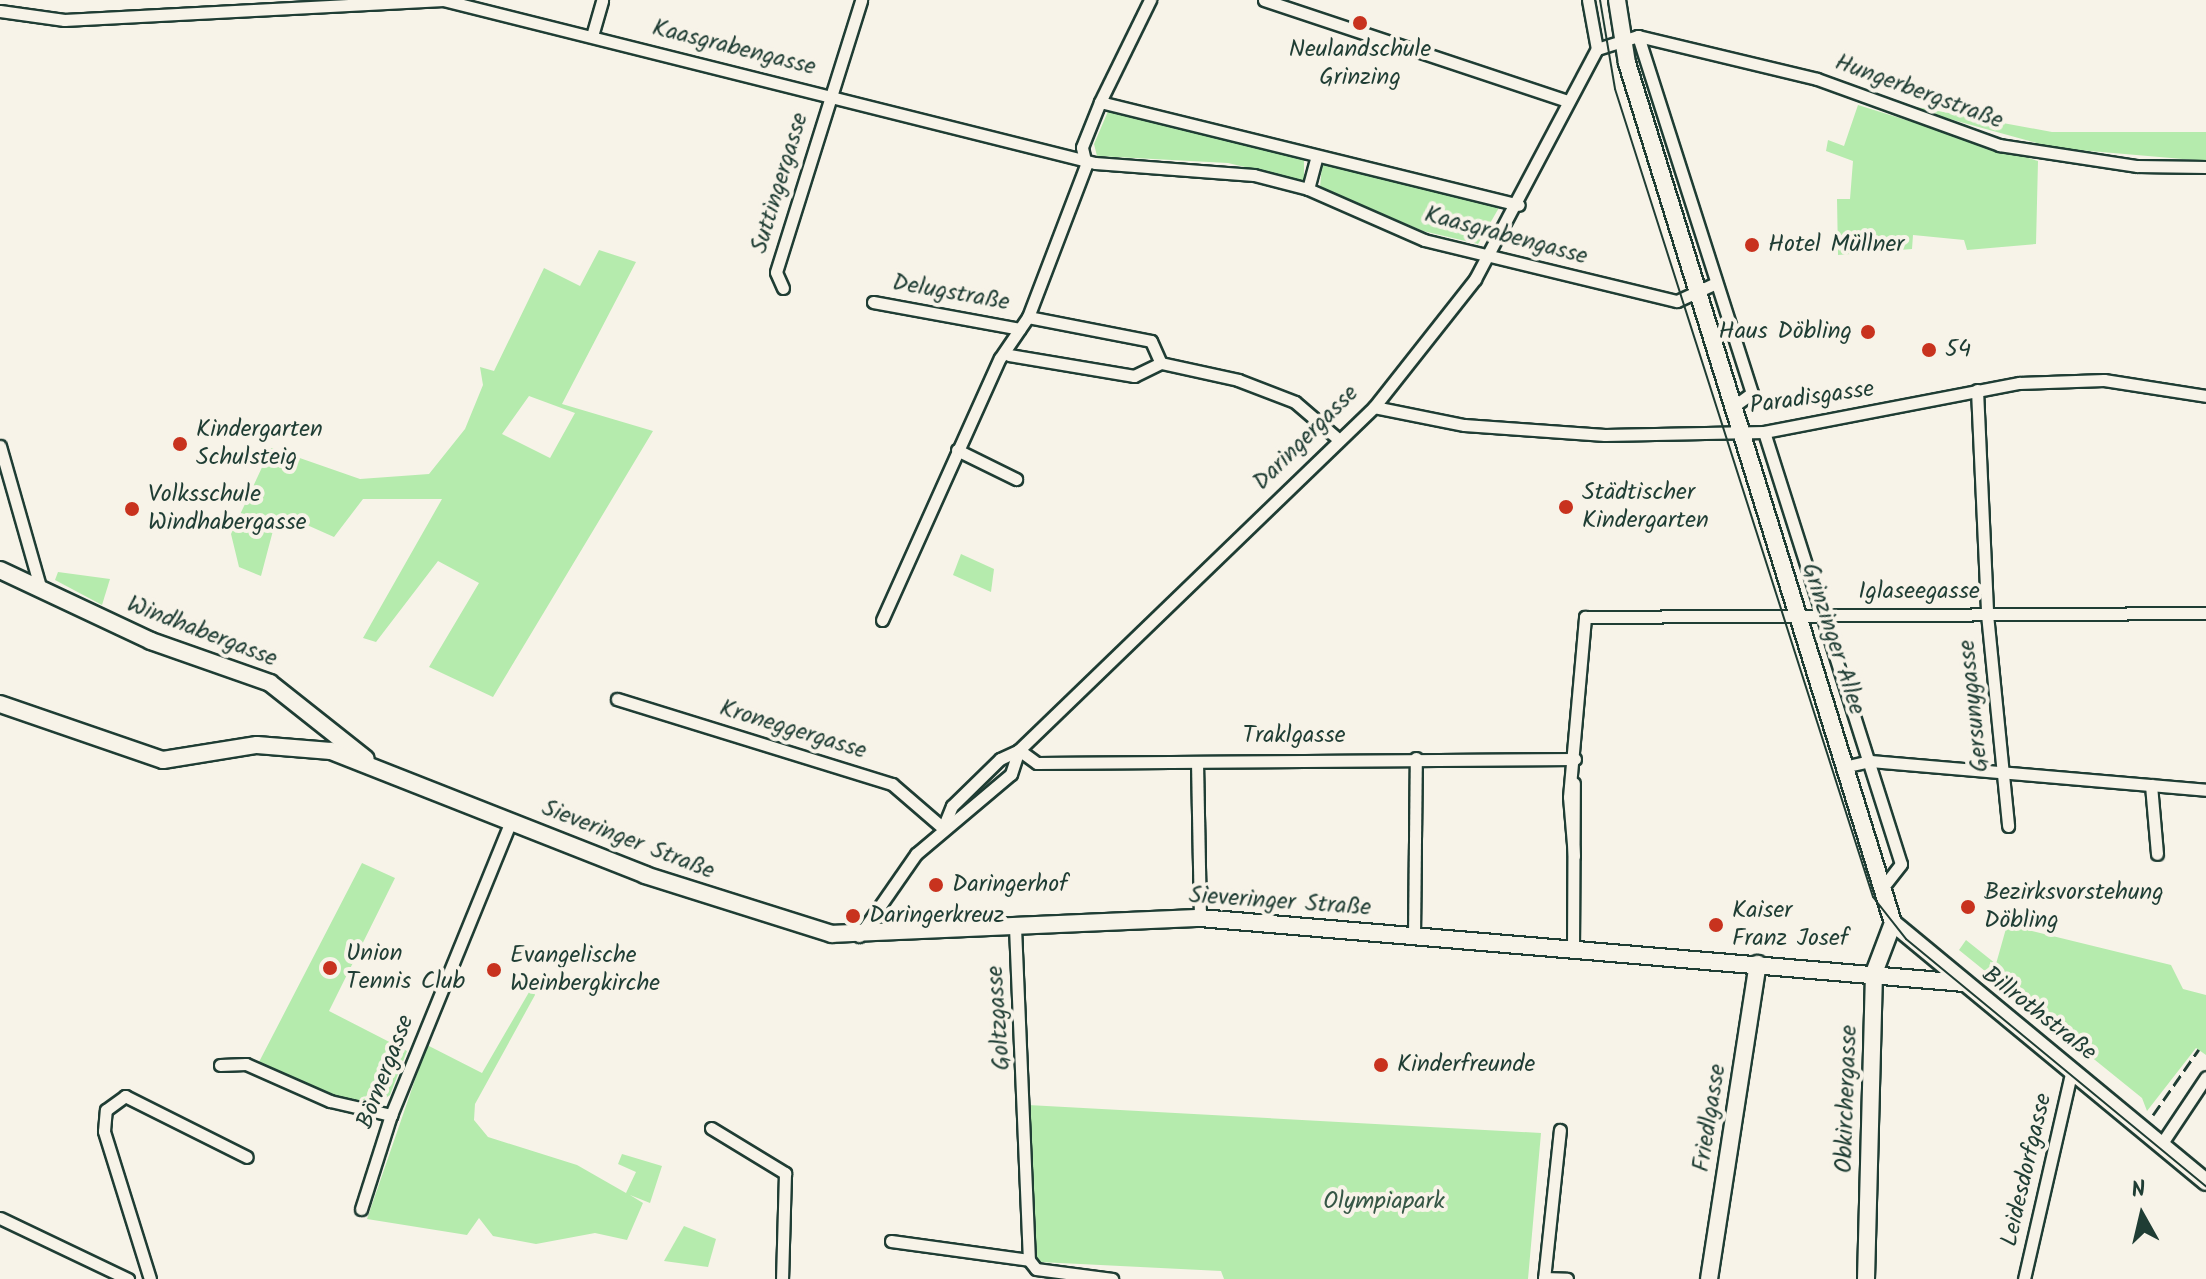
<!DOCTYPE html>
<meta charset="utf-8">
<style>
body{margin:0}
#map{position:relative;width:2206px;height:1279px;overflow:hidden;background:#f7f3e8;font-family:Kalam,sans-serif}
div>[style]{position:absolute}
.green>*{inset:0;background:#b5ebad}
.roads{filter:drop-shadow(2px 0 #1f3d34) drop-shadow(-2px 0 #1f3d34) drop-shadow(0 2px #1f3d34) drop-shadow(0 -2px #1f3d34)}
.street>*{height:11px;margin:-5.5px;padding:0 5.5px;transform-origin:5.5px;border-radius:5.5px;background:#f7f3e8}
.secondary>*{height:16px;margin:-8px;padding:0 8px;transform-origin:8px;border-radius:8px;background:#f7f3e8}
.tram>*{height:2px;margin:-1px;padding:0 1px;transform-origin:1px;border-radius:1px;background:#1f3d34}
.rail>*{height:3px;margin-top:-1.5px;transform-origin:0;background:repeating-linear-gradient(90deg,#1f3d34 0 12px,transparent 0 18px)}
.dots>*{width:22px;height:22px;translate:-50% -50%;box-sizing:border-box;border:4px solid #f7f3e8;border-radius:50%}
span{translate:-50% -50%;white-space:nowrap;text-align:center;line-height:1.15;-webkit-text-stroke:8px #f7f3e8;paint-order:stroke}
.street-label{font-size:24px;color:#1f3d34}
.poi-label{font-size:24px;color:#1f3d34}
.left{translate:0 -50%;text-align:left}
.right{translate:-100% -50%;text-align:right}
.park-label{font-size:24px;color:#365746}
.north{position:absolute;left:2102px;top:1175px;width:80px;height:80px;-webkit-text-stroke:6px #f7f3e8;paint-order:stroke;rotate:352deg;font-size:22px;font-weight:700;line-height:32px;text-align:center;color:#1f3d34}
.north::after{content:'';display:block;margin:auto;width:28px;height:36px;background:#1f3d34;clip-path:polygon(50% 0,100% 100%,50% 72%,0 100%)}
</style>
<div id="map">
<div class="green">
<div style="clip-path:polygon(1884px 101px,2052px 132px,2206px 132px,2206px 161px,2055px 148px)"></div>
<div style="clip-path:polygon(1858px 105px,2038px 161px,2036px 244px,1967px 250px,1964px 240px,1913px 235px,1912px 249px,1838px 255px,1837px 199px,1850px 199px,1853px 161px,1826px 151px,1828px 140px,1844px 146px)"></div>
<div style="clip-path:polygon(1109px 109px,1304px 158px,1304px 181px,1228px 163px,1097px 156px,1094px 144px)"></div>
<div style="clip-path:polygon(1322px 165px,1332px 165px,1500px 206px,1478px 244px,1423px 231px,1320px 187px)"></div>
<div style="clip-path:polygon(evenodd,599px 250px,636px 262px,562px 404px,653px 431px,493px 697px,429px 667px,479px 583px,438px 561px,376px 642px,363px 638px,442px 499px,363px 499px,334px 537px,307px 525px,275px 523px,261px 576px,239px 567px,231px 534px,271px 448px,360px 479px,429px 474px,465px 429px,483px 385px,480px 367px,494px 371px,544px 268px,580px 286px,599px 250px,529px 396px,575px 413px,550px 458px,502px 434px,529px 396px)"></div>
<div style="clip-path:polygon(961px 554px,994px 569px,991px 592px,953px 575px)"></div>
<div style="clip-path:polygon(58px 572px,110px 579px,102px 605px,55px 580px)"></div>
<div style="clip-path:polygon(362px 863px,395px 878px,329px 1011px,407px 1051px,390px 1095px,374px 1106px,335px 1099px,259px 1062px)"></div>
<div style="clip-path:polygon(2007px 925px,2171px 965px,2183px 989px,2206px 995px,2206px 1055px,2196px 1048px,2147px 1111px,2142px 1098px,1959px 950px,1966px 940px,1996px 964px)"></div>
<div style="clip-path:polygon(532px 987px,535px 995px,475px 1104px,474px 1120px,488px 1137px,577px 1165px,626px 1193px,636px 1172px,618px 1164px,622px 1154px,662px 1166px,650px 1203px,630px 1195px,643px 1203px,627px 1240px,595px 1233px,536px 1244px,493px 1236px,479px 1218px,467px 1235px,367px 1219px,427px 1045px,482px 1073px)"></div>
<div style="clip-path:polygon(1028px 1105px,1541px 1133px,1528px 1279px,1224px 1279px,1221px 1271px,1040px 1262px,1029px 1256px)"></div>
<div style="clip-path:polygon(684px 1226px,716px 1239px,708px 1267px,664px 1261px)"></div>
</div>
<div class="roads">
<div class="street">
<div style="left:1264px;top:0;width:319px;rotate:18.4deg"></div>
<div style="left:1588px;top:0;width:50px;rotate:79.6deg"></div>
<div style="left:0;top:11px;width:65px;rotate:8deg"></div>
<div style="left:64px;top:20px;width:380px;rotate:-3deg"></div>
<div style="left:443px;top:0;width:672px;rotate:14.04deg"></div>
<div style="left:1095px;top:163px;width:159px;rotate:4.3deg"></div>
<div style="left:1254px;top:175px;width:56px;rotate:14.5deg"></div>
<div style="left:1308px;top:189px;width:127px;rotate:23.7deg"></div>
<div style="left:1424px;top:240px;width:260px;rotate:13.6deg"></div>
<div style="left:1677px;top:301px;width:43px;rotate:-24.8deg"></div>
<div style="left:592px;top:36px;width:37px;rotate:-74deg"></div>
<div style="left:1638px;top:36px;width:375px;rotate:72.3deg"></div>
<div style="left:1752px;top:393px;width:24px;rotate:144deg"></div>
<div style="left:1100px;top:102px;width:431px;rotate:13.8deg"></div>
<div style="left:1308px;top:189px;width:34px;rotate:-75deg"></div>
<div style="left:783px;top:288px;width:17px;rotate:-114deg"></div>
<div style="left:776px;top:272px;width:285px;rotate:-72.6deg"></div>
<div style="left:873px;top:302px;width:149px;rotate:10.4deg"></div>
<div style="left:1028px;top:317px;width:125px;rotate:11deg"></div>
<div style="left:1151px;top:341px;width:24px;rotate:66deg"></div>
<div style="left:1009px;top:355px;width:127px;rotate:9.5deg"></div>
<div style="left:1134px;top:376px;width:30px;rotate:-26deg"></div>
<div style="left:1161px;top:363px;width:79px;rotate:12.4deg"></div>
<div style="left:1238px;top:380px;width:61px;rotate:21.1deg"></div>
<div style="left:1295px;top:402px;width:57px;rotate:40.7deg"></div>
<div style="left:1977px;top:390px;width:224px;rotate:87.4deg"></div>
<div style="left:1987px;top:614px;width:213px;rotate:84.3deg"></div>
<div style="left:1374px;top:407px;width:92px;rotate:11.3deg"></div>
<div style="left:1464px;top:425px;width:141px;rotate:4.1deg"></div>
<div style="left:1605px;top:435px;width:159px;rotate:-1.1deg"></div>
<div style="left:1764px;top:432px;width:260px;rotate:-10.9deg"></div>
<div style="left:2019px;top:383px;width:85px;rotate:-2deg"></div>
<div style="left:2104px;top:380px;width:103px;rotate:8.9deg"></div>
<div style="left:1764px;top:432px;width:453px;rotate:72.4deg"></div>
<div style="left:1901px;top:864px;width:28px;rotate:128deg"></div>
<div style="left:0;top:446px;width:146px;rotate:74.1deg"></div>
<div style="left:957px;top:450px;width:66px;rotate:26.2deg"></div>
<div style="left:882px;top:620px;width:287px;rotate:-65.8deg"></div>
<div style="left:1000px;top:358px;width:50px;rotate:-55.7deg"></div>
<div style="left:1028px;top:317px;width:163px;rotate:-69.1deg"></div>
<div style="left:1086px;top:165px;width:18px;rotate:-103deg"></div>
<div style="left:1082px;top:147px;width:48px;rotate:-68.2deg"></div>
<div style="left:1100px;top:102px;width:114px;rotate:-63.9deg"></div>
<div style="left:617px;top:699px;width:288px;rotate:17.2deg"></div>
<div style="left:892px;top:784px;width:67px;rotate:40.8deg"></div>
<div style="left:1019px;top:750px;width:22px;rotate:36deg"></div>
<div style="left:1037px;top:763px;width:538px;rotate:-0.43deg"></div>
<div style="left:1197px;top:762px;width:156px;rotate:88.9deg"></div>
<div style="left:1848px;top:766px;width:23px;rotate:-13deg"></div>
<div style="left:1870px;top:761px;width:337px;rotate:4.9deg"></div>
<div style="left:2151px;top:785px;width:69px;rotate:85deg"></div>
<div style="left:943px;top:828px;width:24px;rotate:-68deg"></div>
<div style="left:952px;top:806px;width:67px;rotate:-44.4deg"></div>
<div style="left:1000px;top:759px;width:21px;rotate:-25deg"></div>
<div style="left:1019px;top:750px;width:494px;rotate:-44deg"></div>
<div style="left:1374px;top:407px;width:163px;rotate:-51.7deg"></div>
<div style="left:1475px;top:279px;width:260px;rotate:-62.1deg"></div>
<div style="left:1597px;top:49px;width:43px;rotate:-17.6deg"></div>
<div style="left:1638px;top:36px;width:184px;rotate:13.5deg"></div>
<div style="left:1817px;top:79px;width:194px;rotate:19.9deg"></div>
<div style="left:1999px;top:145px;width:140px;rotate:8.7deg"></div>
<div style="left:2137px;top:166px;width:69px;rotate:0.8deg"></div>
<div style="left:1574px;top:856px;width:59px;rotate:-94.8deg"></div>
<div style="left:1569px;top:797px;width:181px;rotate:-84.9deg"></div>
<div style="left:1585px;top:617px;width:621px;rotate:-0.37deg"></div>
<div style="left:1015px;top:927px;width:333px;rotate:87.6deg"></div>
<div style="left:1029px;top:1260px;width:11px;rotate:52deg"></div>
<div style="left:1036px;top:1269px;width:77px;rotate:7.5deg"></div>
<div style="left:859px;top:936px;width:100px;rotate:-55.2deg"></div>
<div style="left:916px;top:854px;width:124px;rotate:-40.1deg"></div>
<div style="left:1011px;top:774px;width:25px;rotate:-72deg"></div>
<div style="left:1414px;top:936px;width:178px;rotate:-89.4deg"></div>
<div style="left:1573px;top:949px;width:166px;rotate:-89.7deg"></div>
<div style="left:220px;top:1065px;width:26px;rotate:-2deg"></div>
<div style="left:246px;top:1064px;width:92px;rotate:23.8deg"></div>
<div style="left:330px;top:1101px;width:63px;rotate:12.9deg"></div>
<div style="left:711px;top:1128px;width:87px;rotate:31.3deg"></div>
<div style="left:785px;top:1173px;width:106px;rotate:91.6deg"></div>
<div style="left:2162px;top:1143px;width:79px;rotate:-56.3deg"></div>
<div style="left:361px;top:1209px;width:99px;rotate:-72.3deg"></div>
<div style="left:391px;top:1115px;width:318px;rotate:-67.8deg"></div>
<div style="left:0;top:1218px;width:142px;rotate:25.5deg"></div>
<div style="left:891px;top:1241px;width:139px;rotate:7.8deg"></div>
<div style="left:1544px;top:1278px;width:23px;rotate:2deg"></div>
<div style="left:150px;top:1279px;width:155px;rotate:-107.3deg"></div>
<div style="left:104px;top:1131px;width:21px;rotate:-85deg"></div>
<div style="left:106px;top:1110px;width:24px;rotate:-36deg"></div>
<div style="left:125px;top:1096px;width:136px;rotate:26.6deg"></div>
<div style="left:1544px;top:1279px;width:150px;rotate:-83.9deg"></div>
<div style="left:2024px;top:1279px;width:214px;rotate:-77.1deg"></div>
</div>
<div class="secondary">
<div style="left:1617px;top:0;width:64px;rotate:81deg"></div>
<div style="left:1627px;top:63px;width:900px;rotate:72.81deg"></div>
<div style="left:1893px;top:923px;width:406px;rotate:39.6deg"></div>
<div style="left:0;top:570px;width:167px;rotate:25.2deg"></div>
<div style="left:151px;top:641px;width:126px;rotate:19.4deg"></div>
<div style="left:270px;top:683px;width:122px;rotate:38.4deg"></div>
<div style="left:0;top:704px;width:172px;rotate:19deg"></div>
<div style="left:163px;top:760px;width:95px;rotate:-9.1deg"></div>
<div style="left:257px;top:745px;width:74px;rotate:4.6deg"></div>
<div style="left:331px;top:751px;width:338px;rotate:21.5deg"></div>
<div style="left:645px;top:875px;width:196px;rotate:17.5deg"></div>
<div style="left:832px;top:934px;width:368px;rotate:-2.5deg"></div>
<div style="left:1200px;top:918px;width:767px;rotate:4.86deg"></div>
<div style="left:1709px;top:1279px;width:319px;rotate:-81.2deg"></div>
<div style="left:1866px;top:1279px;width:306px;rotate:-88.5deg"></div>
<div style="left:1874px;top:973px;width:53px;rotate:-69.2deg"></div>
</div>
</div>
<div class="tram">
<div style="left:1600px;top:0;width:90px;rotate:80.4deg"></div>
<div style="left:1615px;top:89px;width:848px;rotate:72.29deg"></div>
<div style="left:1873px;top:897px;width:53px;rotate:51.8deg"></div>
<div style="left:1906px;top:939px;width:389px;rotate:39.5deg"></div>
</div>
<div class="rail">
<div style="left:2153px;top:1115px;width:80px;rotate:-55.1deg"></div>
</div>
<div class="dots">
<div style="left:1360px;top:23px;background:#c8321e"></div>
<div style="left:1752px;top:245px;background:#c8321e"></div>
<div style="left:1868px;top:332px;background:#c8321e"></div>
<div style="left:1929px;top:350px;background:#c8321e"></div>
<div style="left:180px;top:444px;background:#c8321e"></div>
<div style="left:1566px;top:507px;background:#c8321e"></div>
<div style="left:132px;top:509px;background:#c8321e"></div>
<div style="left:936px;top:885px;background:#c8321e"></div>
<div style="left:1968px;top:907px;background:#c8321e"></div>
<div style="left:853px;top:916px;background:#c8321e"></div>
<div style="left:1716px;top:925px;background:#c8321e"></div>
<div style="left:330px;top:968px;background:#c8321e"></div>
<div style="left:494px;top:970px;background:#c8321e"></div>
<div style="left:1381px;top:1065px;background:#c8321e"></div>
</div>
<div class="street-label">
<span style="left:734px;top:48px;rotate:14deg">Kaasgrabengasse</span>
<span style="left:1919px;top:92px;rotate:20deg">Hungerbergstraße</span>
<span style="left:780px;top:183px;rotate:-73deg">Suttingergasse</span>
<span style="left:1506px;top:236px;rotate:15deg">Kaasgrabengasse</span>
<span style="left:951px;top:293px;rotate:10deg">Delugstraße</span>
<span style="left:1812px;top:398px;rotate:-8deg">Paradisgasse</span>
<span style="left:1306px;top:438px;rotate:-45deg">Daringergasse</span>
<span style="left:1919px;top:592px">Iglaseegasse</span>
<span style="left:202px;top:632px;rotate:21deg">Windhabergasse</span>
<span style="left:1833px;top:639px;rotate:72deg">Grinzinger Allee</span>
<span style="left:1974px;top:706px;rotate:-96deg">Gersunygasse</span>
<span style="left:793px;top:730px;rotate:17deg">Kroneggergasse</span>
<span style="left:1294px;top:736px">Traklgasse</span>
<span style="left:628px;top:840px;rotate:21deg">Sieveringer Straße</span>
<span style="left:1280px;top:902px;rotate:4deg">Sieveringer Straße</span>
<span style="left:2039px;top:1014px;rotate:38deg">Billrothstraße</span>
<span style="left:999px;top:1018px;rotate:-94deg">Goltzgasse</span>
<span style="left:386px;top:1072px;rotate:-69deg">Börnergasse</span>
<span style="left:1847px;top:1099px;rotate:-88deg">Obkirchergasse</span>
<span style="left:1710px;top:1118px;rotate:-81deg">Friedlgasse</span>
<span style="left:2027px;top:1170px;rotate:-77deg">Leidesdorfgasse</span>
</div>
<div class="poi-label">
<span style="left:1360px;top:64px">Neulandschule<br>Grinzing</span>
<span class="left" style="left:1768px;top:245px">Hotel Müllner</span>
<span class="right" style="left:1852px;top:332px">Haus Döbling</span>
<span class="left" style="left:1945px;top:350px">54</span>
<span class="left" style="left:196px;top:444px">Kindergarten<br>Schulsteig</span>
<span class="left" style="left:1582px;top:507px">Städtischer<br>Kindergarten</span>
<span class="left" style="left:148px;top:509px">Volksschule<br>Windhabergasse</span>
<span class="left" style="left:952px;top:885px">Daringerhof</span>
<span class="left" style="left:1984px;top:907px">Bezirksvorstehung<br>Döbling</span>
<span class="left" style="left:1732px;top:925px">Kaiser<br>Franz Josef</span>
<span class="left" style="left:869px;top:916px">Daringerkreuz</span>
<span class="left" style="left:346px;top:968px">Union<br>Tennis Club</span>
<span class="left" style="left:510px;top:970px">Evangelische<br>Weinbergkirche</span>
<span class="left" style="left:1397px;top:1065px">Kinderfreunde</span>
</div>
<div class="park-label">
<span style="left:1384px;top:1202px">Olympiapark</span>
</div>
<div class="north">N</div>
</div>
